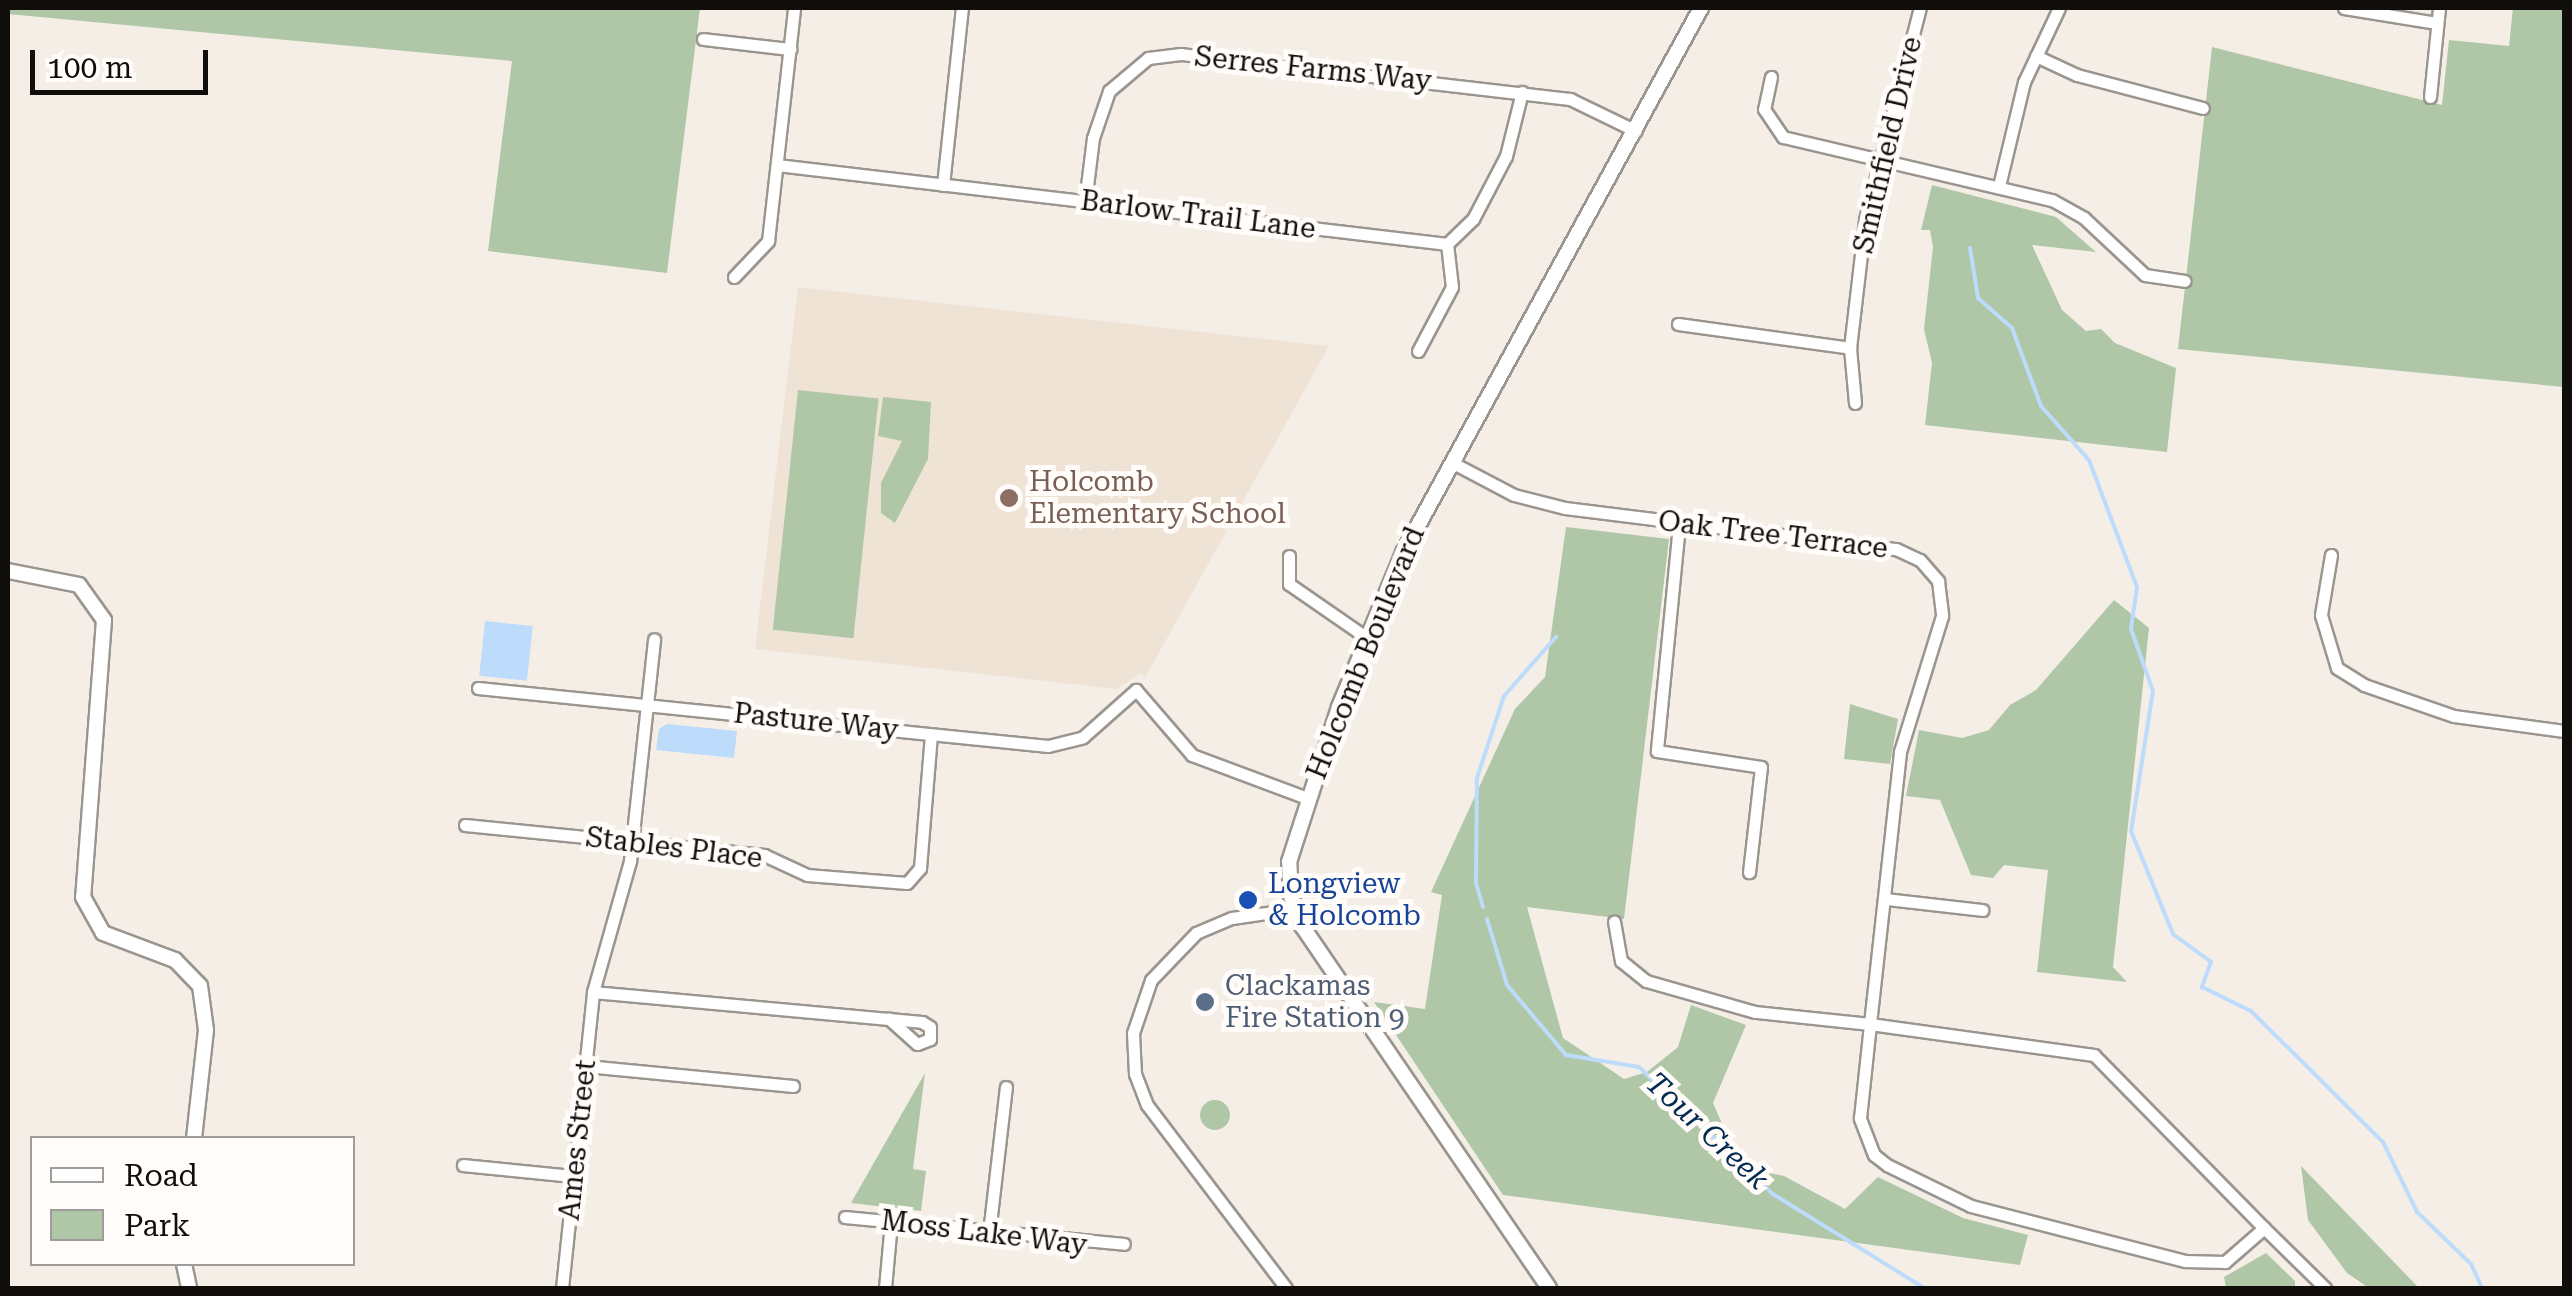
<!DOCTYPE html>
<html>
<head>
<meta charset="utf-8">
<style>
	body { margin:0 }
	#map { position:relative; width:2572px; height:1296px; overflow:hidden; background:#f5eee7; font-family:"Roboto Serif",serif }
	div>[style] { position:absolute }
	.built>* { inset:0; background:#efe3d6 }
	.green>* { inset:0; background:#afc7a6; transform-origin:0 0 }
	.round { border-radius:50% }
	.water>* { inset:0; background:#bddbfb; transform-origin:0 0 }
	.stream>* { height:4px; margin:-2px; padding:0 2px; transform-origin:2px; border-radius:2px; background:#bddbfb }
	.roads { filter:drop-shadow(2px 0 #9a958e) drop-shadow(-2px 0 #9a958e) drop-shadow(0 2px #9a958e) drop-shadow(0 -2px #9a958e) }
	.minor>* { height:11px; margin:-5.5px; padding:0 5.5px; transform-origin:5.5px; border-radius:5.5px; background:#fff }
	.tertiary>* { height:14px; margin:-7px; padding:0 7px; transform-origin:7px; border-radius:7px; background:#fff }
	.dots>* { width:28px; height:28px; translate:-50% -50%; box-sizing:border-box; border:5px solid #fffcf9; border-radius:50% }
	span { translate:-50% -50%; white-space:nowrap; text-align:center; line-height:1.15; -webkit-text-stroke:10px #fffcf9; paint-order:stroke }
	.street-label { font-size:28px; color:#100e0b }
	.education-label { font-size:28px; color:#785e54 }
	.left { translate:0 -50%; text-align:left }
	.transit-label { font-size:28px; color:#164399 }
	.service-label { font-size:28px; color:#4e5e75 }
	.water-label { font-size:30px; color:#002a51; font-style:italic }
	.frame { position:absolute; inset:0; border:10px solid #100e0b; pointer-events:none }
	.legend { position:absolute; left:30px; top:1136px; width:325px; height:130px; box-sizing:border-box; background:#fffcf9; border:2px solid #9f9d9a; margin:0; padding:12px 18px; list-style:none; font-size:30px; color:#100e0b }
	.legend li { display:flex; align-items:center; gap:20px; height:50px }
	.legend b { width:50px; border:2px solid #9f9d9a }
	.scale { position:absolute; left:30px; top:50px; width:178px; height:45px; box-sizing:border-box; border:5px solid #100e0b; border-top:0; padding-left:12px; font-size:30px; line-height:35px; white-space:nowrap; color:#100e0b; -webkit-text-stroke:8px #fffcf9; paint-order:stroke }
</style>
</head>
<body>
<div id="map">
	<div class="built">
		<i style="clip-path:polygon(798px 287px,1329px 346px,1145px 678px,1141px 673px,1117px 689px,755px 649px)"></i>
	</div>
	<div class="green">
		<i style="clip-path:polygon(8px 8px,700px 8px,667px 273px,488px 251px,512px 61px,8px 14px)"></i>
		<i style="clip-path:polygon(2513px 8px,2564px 8px,2564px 387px,2178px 349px,2212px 47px,2442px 105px,2449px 40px,2509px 46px)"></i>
		<i style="clip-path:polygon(1932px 185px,2056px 217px,2096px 252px,2032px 245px,2062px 310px,2086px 331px,2101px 329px,2115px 343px,2176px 368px,2167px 452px,1925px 425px,1932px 363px,1924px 329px,1933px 247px,1930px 230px,1921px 230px)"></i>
		<i style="left:798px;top:390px;width:81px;height:241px;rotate:6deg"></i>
		<i style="clip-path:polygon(883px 397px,931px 402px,928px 459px,895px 523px,881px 513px,881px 483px,902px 441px,878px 436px)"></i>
		<i style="clip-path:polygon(1566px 527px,1669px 539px,1624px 919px,1527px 907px,1563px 1038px,1624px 1079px,1647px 1072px,1678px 1047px,1691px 1005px,1746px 1025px,1713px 1103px,1741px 1167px,1784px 1176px,1845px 1209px,1878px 1177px,1963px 1218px,2028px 1235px,2020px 1265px,1503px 1195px,1374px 1002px,1425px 1009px,1442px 895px,1431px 892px,1515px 709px,1545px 677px)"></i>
		<i style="clip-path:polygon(2114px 600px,2149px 628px,2113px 967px,2127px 982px,2037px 972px,2048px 870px,2004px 865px,1993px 878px,1971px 875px,1940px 800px,1906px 796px,1919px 730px,1962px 738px,1989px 730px,2010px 705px,2036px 690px)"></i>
		<i style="clip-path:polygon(1850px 704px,1898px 719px,1890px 764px,1844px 759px)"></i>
		<i style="clip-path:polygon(925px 1073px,913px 1169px,926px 1171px,921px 1211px,851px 1203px)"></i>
		<i class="round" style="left:1200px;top:1100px;width:30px;height:30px"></i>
		<i style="clip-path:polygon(2301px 1166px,2419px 1288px,2369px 1288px,2347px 1273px,2308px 1220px)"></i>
		<i style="clip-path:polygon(2266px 1253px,2295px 1281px,2295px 1288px,2226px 1288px,2224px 1277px)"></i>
	</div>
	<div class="water">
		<i style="left:485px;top:621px;width:48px;height:55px;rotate:6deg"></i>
		<i style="clip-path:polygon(667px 724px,737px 731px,734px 758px,656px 750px,659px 729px)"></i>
	</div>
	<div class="stream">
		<i style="left:1970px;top:248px;width:51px;rotate:80.9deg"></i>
		<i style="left:1978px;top:298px;width:45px;rotate:41.4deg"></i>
		<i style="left:2012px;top:328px;width:83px;rotate:69.6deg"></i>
		<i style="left:2041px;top:406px;width:72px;rotate:48.4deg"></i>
		<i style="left:2089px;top:460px;width:136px;rotate:69.3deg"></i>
		<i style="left:2137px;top:587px;width:42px;rotate:98.1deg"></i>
		<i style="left:2131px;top:629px;width:66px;rotate:70.5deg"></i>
		<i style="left:2153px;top:691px;width:142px;rotate:98.9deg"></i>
		<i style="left:2131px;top:831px;width:111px;rotate:67.8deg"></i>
		<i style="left:2173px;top:934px;width:47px;rotate:36.4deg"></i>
		<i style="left:2211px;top:962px;width:27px;rotate:110deg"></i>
		<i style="left:2202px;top:987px;width:55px;rotate:26.1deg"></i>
		<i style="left:2251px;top:1011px;width:186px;rotate:44.8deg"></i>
		<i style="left:2383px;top:1142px;width:78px;rotate:64.1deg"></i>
		<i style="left:2417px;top:1212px;width:75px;rotate:43.9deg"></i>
		<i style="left:2471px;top:1264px;width:26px;rotate:65deg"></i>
		<i style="left:1483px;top:907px;width:25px;rotate:-106deg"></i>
		<i style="left:1476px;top:883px;width:105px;rotate:-89.5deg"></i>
		<i style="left:1477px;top:778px;width:86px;rotate:-71.8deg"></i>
		<i style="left:1504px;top:696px;width:79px;rotate:-48.6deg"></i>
		<i style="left:1487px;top:919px;width:69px;rotate:73.1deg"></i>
		<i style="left:1507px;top:985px;width:92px;rotate:49.9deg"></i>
		<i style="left:1566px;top:1055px;width:74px;rotate:9.3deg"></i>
		<i style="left:1639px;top:1067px;width:185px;rotate:43.5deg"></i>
		<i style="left:1773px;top:1194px;width:178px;rotate:31.9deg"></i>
	</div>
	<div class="roads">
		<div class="minor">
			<i style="left:2344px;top:8px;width:94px;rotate:9.2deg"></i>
			<i style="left:703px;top:39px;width:88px;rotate:6.6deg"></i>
			<i style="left:2036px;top:56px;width:45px;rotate:24.9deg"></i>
			<i style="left:2077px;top:75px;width:130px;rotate:14.7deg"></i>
			<i style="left:1771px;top:77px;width:33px;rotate:102deg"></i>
			<i style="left:1764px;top:109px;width:34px;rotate:56deg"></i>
			<i style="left:1783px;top:137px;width:276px;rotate:13.2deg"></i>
			<i style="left:2052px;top:200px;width:37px;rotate:29deg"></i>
			<i style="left:2084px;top:218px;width:83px;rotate:43.1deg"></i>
			<i style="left:2145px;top:275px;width:40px;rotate:8.5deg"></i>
			<i style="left:2430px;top:97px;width:89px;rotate:-84.2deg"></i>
			<i style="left:777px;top:165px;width:675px;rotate:6.72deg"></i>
			<i style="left:1447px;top:244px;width:36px;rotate:-44deg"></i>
			<i style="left:1473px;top:219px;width:71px;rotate:-62.4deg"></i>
			<i style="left:1506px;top:156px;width:66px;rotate:-76deg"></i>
			<i style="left:943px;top:185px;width:178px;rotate:-83.9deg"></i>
			<i style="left:1999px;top:186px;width:107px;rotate:-76.5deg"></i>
			<i style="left:2024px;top:82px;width:82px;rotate:-64.7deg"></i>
			<i style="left:1085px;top:202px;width:64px;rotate:-82.9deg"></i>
			<i style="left:1093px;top:138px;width:50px;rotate:-71.2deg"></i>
			<i style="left:1109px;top:91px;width:51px;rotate:-40.2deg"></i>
			<i style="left:1148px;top:58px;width:33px;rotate:-7deg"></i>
			<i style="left:1181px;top:54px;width:392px;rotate:6.6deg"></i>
			<i style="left:1570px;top:99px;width:73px;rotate:25.9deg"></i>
			<i style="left:734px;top:277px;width:50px;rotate:-46.6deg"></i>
			<i style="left:768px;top:241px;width:234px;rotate:-83.6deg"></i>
			<i style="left:1678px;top:324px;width:174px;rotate:7.9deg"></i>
			<i style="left:1418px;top:351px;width:72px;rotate:-62deg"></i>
			<i style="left:1452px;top:287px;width:43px;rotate:-96.6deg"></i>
			<i style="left:1855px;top:403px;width:55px;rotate:-95.2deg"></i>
			<i style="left:1850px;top:348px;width:129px;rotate:-83.3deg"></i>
			<i style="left:1865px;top:220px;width:219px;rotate:-75.5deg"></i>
			<i style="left:1453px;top:463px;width:69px;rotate:27.7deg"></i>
			<i style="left:1514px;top:495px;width:53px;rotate:14.3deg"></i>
			<i style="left:1565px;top:508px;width:334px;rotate:7.1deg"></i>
			<i style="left:1896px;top:549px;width:26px;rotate:25deg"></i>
			<i style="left:1920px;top:560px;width:28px;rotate:49deg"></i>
			<i style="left:1938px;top:581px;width:35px;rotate:83deg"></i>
			<i style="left:1942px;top:616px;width:142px;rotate:107.2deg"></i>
			<i style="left:1900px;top:752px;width:274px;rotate:96.3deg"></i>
			<i style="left:1870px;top:1024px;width:116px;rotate:-174deg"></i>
			<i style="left:1755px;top:1012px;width:113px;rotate:-164.1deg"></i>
			<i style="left:1646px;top:981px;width:32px;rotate:-141deg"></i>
			<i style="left:1621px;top:961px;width:40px;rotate:-100deg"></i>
			<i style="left:1679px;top:525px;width:227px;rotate:95.6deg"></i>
			<i style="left:1657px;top:751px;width:105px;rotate:8.7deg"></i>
			<i style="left:1761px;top:767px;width:106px;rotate:96.5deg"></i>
			<i style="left:2331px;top:555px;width:61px;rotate:99.5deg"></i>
			<i style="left:2321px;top:615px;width:55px;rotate:73.2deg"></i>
			<i style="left:2337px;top:668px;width:32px;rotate:32deg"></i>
			<i style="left:2364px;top:685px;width:95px;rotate:19deg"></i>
			<i style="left:2454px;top:716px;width:111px;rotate:7.8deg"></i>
			<i style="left:1289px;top:556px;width:28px;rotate:90deg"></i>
			<i style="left:1289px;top:584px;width:95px;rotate:34.7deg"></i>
			<i style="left:478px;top:688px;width:573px;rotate:5.81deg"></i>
			<i style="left:1048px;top:746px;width:36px;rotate:-14deg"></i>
			<i style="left:1083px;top:737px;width:71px;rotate:-41.6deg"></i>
			<i style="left:1136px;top:690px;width:86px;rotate:49.3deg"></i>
			<i style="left:1192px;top:755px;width:123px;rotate:20.5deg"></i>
			<i style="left:465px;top:825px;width:301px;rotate:5.7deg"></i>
			<i style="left:764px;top:855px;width:47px;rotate:24.9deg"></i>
			<i style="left:807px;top:875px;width:100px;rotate:4.6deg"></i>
			<i style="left:907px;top:883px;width:20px;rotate:-49deg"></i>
			<i style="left:920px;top:868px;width:133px;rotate:-85.3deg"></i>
			<i style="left:1886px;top:899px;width:97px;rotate:6.5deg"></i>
			<i style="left:593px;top:992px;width:297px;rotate:5.2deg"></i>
			<i style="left:889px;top:1019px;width:33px;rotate:5deg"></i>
			<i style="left:922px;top:1022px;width:9px;rotate:32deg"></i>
			<i style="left:930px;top:1027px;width:12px;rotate:90deg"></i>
			<i style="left:930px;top:1039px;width:14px;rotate:159deg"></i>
			<i style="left:917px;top:1044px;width:38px;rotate:-138deg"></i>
			<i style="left:1870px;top:1024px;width:226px;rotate:7.9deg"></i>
			<i style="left:2094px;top:1055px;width:243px;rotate:45.5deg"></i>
			<i style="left:2264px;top:1228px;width:52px;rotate:138.9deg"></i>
			<i style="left:2225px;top:1262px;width:40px;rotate:-178.6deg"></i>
			<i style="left:2185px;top:1261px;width:221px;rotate:-165.6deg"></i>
			<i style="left:1971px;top:1206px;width:93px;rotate:-154deg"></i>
			<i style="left:1887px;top:1165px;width:16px;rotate:-142deg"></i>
			<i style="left:1874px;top:1155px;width:40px;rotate:-111deg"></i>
			<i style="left:1860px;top:1118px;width:95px;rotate:-83.9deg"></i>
			<i style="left:586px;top:1066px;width:208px;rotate:5.5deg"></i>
			<i style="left:463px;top:1165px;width:112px;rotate:5.7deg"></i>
			<i style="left:845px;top:1217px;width:280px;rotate:5.5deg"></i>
			<i style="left:2264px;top:1228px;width:86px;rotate:44.5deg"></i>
			<i style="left:989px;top:1233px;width:147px;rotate:-83.4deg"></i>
			<i style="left:562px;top:1288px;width:298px;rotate:-84deg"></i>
			<i style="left:593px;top:992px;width:136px;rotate:-74.2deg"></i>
			<i style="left:630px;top:861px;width:223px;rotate:-83.8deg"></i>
			<i style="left:885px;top:1288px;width:66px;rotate:-84.8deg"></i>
			<i style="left:1286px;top:1288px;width:230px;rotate:-127.2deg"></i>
			<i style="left:1147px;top:1105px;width:33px;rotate:-111deg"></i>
			<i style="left:1135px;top:1074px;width:41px;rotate:-92.8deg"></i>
			<i style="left:1133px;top:1033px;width:56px;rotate:-71.2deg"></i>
			<i style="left:1151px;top:980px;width:65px;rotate:-46.2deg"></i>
			<i style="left:1196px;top:933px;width:39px;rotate:-23deg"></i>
			<i style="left:1232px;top:918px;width:63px;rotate:-8.3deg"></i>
		</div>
		<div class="tertiary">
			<i style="left:8px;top:571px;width:72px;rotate:11.2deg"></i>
			<i style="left:79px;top:585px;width:43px;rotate:54.5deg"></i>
			<i style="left:104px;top:620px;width:278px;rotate:94.3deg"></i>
			<i style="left:83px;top:897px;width:41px;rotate:60.9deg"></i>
			<i style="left:103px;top:933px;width:77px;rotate:20.6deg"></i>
			<i style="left:175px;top:960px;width:36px;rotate:46deg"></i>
			<i style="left:200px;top:986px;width:44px;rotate:82.2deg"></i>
			<i style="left:206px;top:1030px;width:109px;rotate:96.3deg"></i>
			<i style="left:184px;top:1264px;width:25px;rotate:78deg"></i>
			<i style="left:1549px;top:1288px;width:438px;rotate:-124.3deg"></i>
			<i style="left:1302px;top:926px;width:33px;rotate:-110deg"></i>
			<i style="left:1291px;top:895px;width:33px;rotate:-93deg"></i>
			<i style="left:1289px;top:862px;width:163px;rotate:-72.1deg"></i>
			<i style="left:1339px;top:707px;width:167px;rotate:-67.4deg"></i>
			<i style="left:1403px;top:553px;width:621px;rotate:-61.33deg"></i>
		</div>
	</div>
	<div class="dots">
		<i style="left:1009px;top:498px;background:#8d6e63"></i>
		<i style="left:1248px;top:900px;background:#1a4fb4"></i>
		<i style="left:1205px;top:1002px;background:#5c6f8a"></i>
	</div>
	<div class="street-label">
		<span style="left:1313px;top:69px;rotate:6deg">Serres Farms Way</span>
		<span style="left:1888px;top:145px;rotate:-77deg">Smithfield Drive</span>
		<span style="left:1198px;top:215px;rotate:7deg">Barlow Trail Lane</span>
		<span style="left:1773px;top:535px;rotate:7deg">Oak Tree Terrace</span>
		<span style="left:1366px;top:653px;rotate:-68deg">Holcomb Boulevard</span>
		<span style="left:816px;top:722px;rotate:6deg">Pasture Way</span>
		<span style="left:674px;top:848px;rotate:7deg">Stables Place</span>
		<span style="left:578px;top:1140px;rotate:-84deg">Ames Street</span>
		<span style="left:984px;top:1233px;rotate:7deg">Moss Lake Way</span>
	</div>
	<div class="education-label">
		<span class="left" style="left:1029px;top:498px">Holcomb<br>Elementary School</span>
	</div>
	<div class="transit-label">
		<span class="left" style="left:1268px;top:900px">Longview<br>&amp; Holcomb</span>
	</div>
	<div class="service-label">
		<span class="left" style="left:1225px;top:1002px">Clackamas<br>Fire Station 9</span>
	</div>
	<div class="water-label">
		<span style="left:1707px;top:1131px;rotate:43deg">Tour Creek</span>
	</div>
	<div class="frame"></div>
	<ul class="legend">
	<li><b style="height:12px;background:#fff"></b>Road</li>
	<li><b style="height:28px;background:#afc7a6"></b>Park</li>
	</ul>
	<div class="scale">100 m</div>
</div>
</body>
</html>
